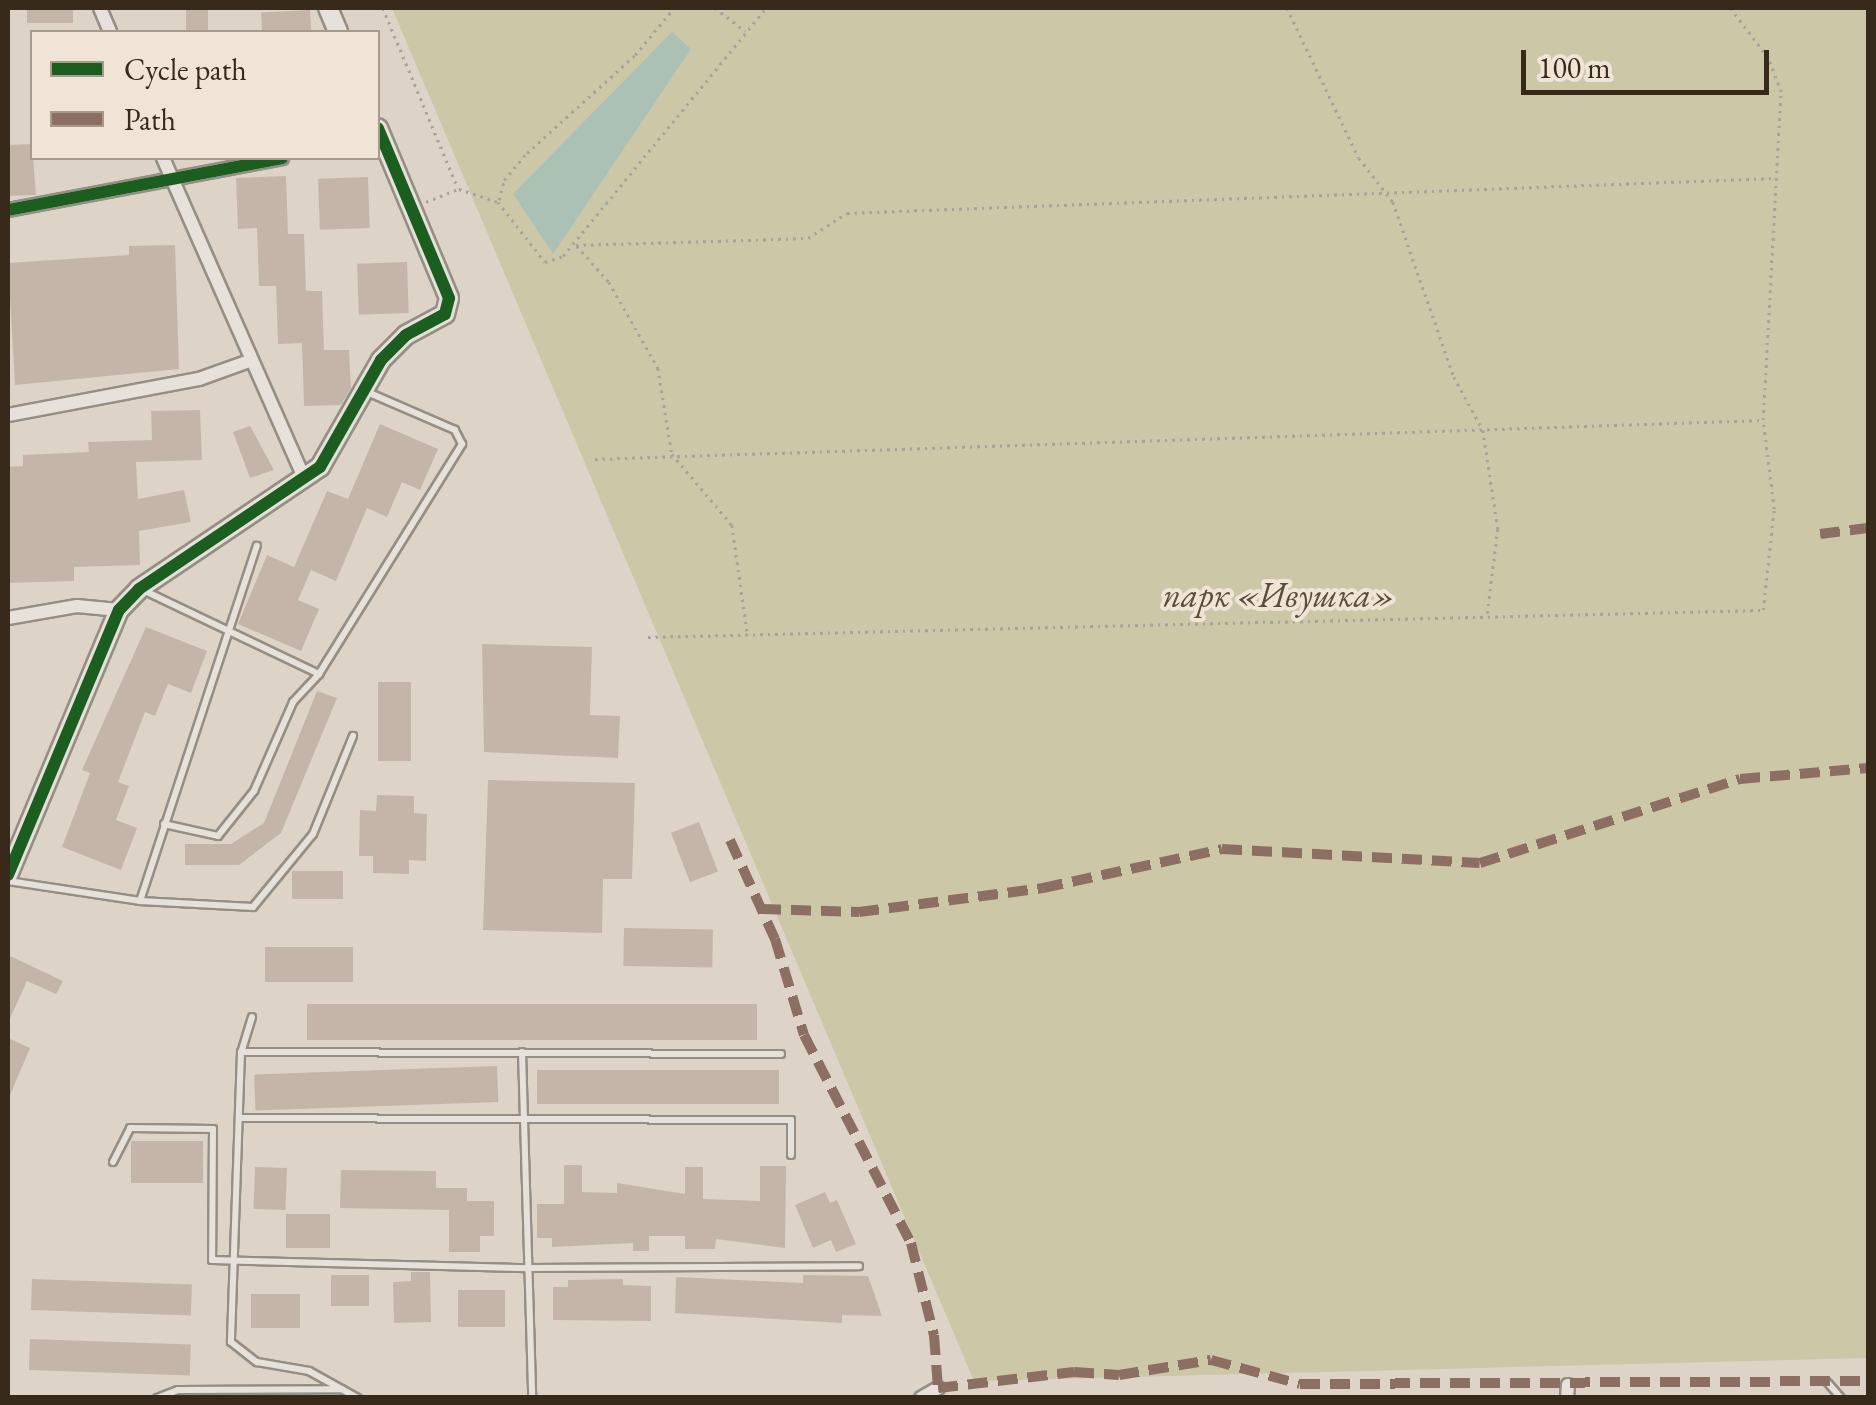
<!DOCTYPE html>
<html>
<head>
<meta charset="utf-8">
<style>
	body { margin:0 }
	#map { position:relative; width:1876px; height:1405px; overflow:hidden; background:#ddd4c7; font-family:"EB Garamond",serif }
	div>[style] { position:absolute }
	.green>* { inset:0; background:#cbc7a7 }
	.water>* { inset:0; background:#abc1b6 }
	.building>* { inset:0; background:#c5b5a9; transform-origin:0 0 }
	.path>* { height:2.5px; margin-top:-1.25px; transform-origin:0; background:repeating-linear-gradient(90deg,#a7a29c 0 2.5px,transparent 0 7.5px) }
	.roads { filter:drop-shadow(2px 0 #958e84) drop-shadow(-2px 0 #958e84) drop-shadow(0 2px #958e84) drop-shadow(0 -2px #958e84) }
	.lane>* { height:6px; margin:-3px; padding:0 3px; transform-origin:3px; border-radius:3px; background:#e6e1da }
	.street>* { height:12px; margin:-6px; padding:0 6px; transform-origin:6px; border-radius:6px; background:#e6e1da }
	.secondary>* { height:18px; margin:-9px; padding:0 9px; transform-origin:9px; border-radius:9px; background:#e6e1da }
	.quiet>* { height:10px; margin-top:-5px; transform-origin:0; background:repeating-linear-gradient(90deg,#8d6e63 0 20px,transparent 0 30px) }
	.cycleway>* { height:12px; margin:-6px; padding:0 6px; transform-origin:6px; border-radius:6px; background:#1b5e20 }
	span { translate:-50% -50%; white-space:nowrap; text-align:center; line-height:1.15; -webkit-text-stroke:8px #efe4d5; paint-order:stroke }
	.park-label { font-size:35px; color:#594e38; font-style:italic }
	.frame { position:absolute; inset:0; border:10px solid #382a1b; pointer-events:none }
	.legend { position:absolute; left:30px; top:30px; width:350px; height:130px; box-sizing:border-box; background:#efe4d5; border:2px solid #a69a8b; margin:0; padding:12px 18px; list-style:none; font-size:30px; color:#382a1b }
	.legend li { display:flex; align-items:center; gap:20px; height:50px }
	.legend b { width:50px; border:2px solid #a69a8b }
	.scale { position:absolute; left:1521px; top:50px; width:248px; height:45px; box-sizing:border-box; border:5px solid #382a1b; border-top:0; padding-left:12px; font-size:30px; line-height:35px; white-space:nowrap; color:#382a1b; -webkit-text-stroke:8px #efe4d5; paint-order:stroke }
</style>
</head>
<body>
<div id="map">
	<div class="green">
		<i style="clip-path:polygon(392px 8px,1868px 8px,1868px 1358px,974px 1381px)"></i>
	</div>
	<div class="water">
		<i style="clip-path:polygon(672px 32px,691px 49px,553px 254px,513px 194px)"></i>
	</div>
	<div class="building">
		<i style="left:27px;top:8px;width:46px;height:15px"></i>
		<i style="left:186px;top:8px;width:22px;height:24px"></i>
		<i style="left:310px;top:10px;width:22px;height:49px;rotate:87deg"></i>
		<i style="clip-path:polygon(32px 144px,36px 195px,8px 196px,8px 145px)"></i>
		<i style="clip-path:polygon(286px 176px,288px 234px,304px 234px,306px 291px,322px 291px,324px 350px,349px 350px,351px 388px,341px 405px,304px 406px,302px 343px,278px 344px,276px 286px,259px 286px,257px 228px,238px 229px,236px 178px)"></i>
		<i style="left:368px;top:177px;width:51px;height:50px;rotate:88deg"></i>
		<i style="clip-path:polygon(175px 245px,179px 369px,15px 385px,8px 263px,129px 255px,129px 246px)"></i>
		<i style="left:407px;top:262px;width:51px;height:50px;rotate:88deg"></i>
		<i style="clip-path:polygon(200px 410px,202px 460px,136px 462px,138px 499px,184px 490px,191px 522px,139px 531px,140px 565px,74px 567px,74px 581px,8px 583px,8px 467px,23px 466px,23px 455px,89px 452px,88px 442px,152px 440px,151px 411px)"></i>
		<i style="clip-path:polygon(380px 424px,438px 449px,420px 490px,402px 482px,387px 517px,367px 508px,336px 581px,311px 570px,298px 600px,319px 609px,301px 651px,238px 624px,267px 555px,294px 567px,327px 491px,348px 499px)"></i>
		<i style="clip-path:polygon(250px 426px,274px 470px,250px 478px,233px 432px)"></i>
		<i style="clip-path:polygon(146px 627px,207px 651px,191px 693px,168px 684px,155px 716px,145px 712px,118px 782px,129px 786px,116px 820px,137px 828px,121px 870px,62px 847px,90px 773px,82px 770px)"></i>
		<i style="clip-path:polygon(482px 644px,592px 647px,590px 715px,620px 716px,618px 758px,484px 752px)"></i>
		<i style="left:378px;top:682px;width:33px;height:79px"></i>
		<i style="clip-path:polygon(317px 691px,337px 698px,281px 833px,239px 865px,185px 865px,185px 844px,231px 844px,264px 823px)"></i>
		<i style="clip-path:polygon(488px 780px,635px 783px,632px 879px,603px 879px,602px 933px,483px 930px)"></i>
		<i style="clip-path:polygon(377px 795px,414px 796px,414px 813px,427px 814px,426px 861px,409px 860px,409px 874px,373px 873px,373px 856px,359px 856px,360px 810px,376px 811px)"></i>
		<i style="left:699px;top:822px;width:53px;height:30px;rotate:69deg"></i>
		<i style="left:292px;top:871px;width:51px;height:28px"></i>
		<i style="left:624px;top:928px;width:89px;height:38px;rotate:1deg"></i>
		<i style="left:265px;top:947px;width:88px;height:35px"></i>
		<i style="clip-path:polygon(8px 955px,63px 981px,56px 994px,27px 981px,8px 1023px)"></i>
		<i style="left:757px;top:1004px;width:36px;height:450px;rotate:90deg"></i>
		<i style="clip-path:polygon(8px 1038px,30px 1048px,8px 1100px)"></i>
		<i style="left:497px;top:1066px;width:36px;height:243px;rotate:88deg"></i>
		<i style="left:779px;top:1070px;width:34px;height:242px;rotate:90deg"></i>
		<i style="left:131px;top:1141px;width:72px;height:42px"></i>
		<i style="clip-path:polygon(564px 1165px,582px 1165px,582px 1192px,617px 1193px,617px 1183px,685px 1194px,685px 1167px,703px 1167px,703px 1199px,760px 1201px,760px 1166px,786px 1166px,785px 1248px,716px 1239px,715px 1249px,685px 1249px,685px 1236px,649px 1236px,649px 1251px,633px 1251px,633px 1243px,552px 1247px,552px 1238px,537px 1238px,537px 1204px,564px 1204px)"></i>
		<i style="left:255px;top:1167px;width:32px;height:42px;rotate:2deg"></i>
		<i style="clip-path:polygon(341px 1170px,436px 1171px,436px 1188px,467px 1188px,467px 1201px,494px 1201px,494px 1236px,480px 1236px,480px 1252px,449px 1252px,449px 1210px,340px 1208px)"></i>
		<i style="clip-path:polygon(825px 1192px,830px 1203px,837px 1200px,856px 1244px,836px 1252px,831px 1240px,813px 1248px,795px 1205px)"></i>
		<i style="left:286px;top:1214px;width:44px;height:34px"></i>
		<i style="clip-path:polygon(411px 1272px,430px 1272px,431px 1322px,394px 1323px,393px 1282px,411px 1281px)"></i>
		<i style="left:369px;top:1275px;width:31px;height:38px;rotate:90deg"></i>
		<i style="clip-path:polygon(803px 1275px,868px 1276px,882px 1316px,842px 1315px,842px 1323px,675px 1313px,676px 1277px,803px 1283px)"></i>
		<i style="left:32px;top:1279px;width:160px;height:31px;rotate:2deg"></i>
		<i style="clip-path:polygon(623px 1279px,623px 1285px,651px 1286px,651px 1321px,553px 1320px,553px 1287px,568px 1287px,568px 1280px)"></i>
		<i style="left:458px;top:1290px;width:47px;height:37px"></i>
		<i style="left:251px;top:1294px;width:49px;height:34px"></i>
		<i style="left:30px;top:1339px;width:161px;height:31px;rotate:2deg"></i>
	</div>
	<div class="path">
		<i style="left:383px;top:8px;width:195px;rotate:67.4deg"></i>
		<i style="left:715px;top:8px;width:38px;rotate:37deg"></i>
		<i style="left:1287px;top:8px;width:166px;rotate:64.4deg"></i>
		<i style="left:1359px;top:158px;width:56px;rotate:52.3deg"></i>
		<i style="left:1393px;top:202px;width:185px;rotate:70.8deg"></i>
		<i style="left:1454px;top:377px;width:60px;rotate:61.3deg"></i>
		<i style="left:1483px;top:430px;width:100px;rotate:81.4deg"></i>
		<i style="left:1498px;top:529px;width:89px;rotate:97.1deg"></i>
		<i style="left:499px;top:200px;width:21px;rotate:-76deg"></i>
		<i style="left:504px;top:180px;width:35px;rotate:-50deg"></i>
		<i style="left:527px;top:153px;width:146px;rotate:-42.2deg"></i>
		<i style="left:635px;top:55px;width:61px;rotate:-50.3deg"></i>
		<i style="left:426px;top:202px;width:35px;rotate:-22deg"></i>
		<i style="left:459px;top:189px;width:41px;rotate:18.4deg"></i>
		<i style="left:498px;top:202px;width:76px;rotate:51.9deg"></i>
		<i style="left:545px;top:262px;width:19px;rotate:-18deg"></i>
		<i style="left:563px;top:256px;width:320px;rotate:-50.7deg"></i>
		<i style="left:576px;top:245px;width:232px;rotate:-1.7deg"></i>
		<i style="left:808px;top:238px;width:46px;rotate:-32.7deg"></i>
		<i style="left:847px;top:213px;width:929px;rotate:-2.16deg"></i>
		<i style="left:577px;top:246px;width:48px;rotate:48.4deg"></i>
		<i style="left:609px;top:282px;width:99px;rotate:60.3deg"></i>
		<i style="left:658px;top:368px;width:87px;rotate:80.8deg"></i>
		<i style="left:672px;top:454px;width:93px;rotate:49.8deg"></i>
		<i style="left:732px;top:525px;width:107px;rotate:81.9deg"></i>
		<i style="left:595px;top:459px;width:1169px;rotate:-1.91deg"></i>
		<i style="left:1763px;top:420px;width:328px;rotate:-86.9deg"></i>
		<i style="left:1781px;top:92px;width:36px;rotate:-111deg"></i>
		<i style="left:1768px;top:58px;width:63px;rotate:-127.2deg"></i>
		<i style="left:648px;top:637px;width:1115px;rotate:-1.39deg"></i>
		<i style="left:1763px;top:610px;width:102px;rotate:-83.8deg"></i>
		<i style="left:1774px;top:509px;width:89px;rotate:-97.1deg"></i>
	</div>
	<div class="roads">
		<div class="lane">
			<i style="left:145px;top:591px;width:193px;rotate:25.5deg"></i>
			<i style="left:319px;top:674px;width:271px;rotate:-58.1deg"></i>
			<i style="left:462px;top:444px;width:16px;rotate:-117deg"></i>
			<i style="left:455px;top:430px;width:96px;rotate:-156.6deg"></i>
			<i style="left:164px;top:824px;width:55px;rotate:12.5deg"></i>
			<i style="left:218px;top:836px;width:58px;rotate:-51.3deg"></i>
			<i style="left:254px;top:791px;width:97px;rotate:-66.3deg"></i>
			<i style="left:293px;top:702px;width:38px;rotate:-47deg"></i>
			<i style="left:8px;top:881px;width:134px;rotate:8.6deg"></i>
			<i style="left:140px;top:901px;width:113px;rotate:3deg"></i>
			<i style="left:253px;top:907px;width:94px;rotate:-50.6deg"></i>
			<i style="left:313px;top:834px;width:106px;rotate:-67.8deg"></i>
			<i style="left:140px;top:901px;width:374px;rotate:-71.8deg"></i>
			<i style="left:252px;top:1017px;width:37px;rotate:107deg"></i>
			<i style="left:241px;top:1052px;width:290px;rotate:92deg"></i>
			<i style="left:231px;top:1342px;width:33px;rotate:38deg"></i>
			<i style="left:257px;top:1362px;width:53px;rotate:9.8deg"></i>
			<i style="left:309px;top:1371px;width:56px;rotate:28.9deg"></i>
			<i style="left:241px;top:1052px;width:540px;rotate:0.21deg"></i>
			<i style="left:522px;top:1052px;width:346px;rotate:88.3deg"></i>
			<i style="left:239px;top:1118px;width:552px;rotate:0.21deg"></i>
			<i style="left:791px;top:1120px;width:35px;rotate:90deg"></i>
			<i style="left:113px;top:1162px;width:38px;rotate:-63deg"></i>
			<i style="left:130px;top:1128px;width:83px;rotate:0.7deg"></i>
			<i style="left:213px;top:1129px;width:131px;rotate:90.4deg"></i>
			<i style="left:212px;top:1260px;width:316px;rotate:1.5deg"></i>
			<i style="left:528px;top:1268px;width:331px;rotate:-0.3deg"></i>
			<i style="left:1828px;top:1383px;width:20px;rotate:49deg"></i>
			<i style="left:157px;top:1398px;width:22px;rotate:-21deg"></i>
			<i style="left:178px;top:1390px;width:164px;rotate:-0.3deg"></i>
		</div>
		<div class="street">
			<i style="left:100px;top:8px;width:26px;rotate:67deg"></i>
			<i style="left:163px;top:158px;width:349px;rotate:66.2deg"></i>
			<i style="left:8px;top:210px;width:279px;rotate:-10.7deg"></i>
			<i style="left:8px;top:415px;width:194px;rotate:-10.7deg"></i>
			<i style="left:199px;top:379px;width:56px;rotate:-19.7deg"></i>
			<i style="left:8px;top:618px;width:70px;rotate:-9.9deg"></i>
			<i style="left:77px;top:606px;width:42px;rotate:5.4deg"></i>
			<i style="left:921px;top:1398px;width:20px;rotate:-30deg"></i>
			<i style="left:1567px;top:1398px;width:13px;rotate:-86deg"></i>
		</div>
		<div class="secondary">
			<i style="left:328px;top:8px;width:26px;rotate:67deg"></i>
			<i style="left:8px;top:875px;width:287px;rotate:-67.3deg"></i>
			<i style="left:119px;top:610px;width:29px;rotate:-46deg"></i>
			<i style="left:139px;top:589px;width:218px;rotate:-34deg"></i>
			<i style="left:320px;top:467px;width:123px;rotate:-60.3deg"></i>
			<i style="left:381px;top:360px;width:35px;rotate:-45deg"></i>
			<i style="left:406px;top:335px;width:44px;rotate:-28.3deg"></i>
			<i style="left:445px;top:314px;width:16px;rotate:-76deg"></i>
			<i style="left:449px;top:298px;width:184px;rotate:-112.7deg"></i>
		</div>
	</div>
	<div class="quiet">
		<i style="left:1820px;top:534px;width:48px;rotate:-7.1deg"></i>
		<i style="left:730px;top:840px;width:109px;rotate:65.6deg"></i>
		<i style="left:775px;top:939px;width:100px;rotate:73.2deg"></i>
		<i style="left:804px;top:1035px;width:234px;rotate:62.8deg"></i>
		<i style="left:911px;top:1243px;width:95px;rotate:76deg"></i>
		<i style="left:934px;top:1335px;width:53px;rotate:85.7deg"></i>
		<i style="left:938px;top:1388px;width:137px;rotate:-6.7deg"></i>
		<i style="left:1074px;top:1372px;width:45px;rotate:3.8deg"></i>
		<i style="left:1119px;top:1375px;width:93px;rotate:-9.3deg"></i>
		<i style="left:1211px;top:1360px;width:92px;rotate:15.1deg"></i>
		<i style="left:1300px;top:1384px;width:568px;rotate:-0.3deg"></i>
		<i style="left:761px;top:909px;width:98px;rotate:1.8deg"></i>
		<i style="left:859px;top:912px;width:186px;rotate:-7.4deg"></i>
		<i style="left:1043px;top:888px;width:183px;rotate:-12.3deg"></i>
		<i style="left:1222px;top:849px;width:258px;rotate:3.1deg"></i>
		<i style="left:1480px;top:863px;width:273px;rotate:-17.9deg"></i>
		<i style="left:1740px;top:779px;width:128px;rotate:-4.9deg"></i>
	</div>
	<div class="cycleway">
		<i style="left:8px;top:210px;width:279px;rotate:-10.7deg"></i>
		<i style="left:8px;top:875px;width:287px;rotate:-67.3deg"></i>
		<i style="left:119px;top:610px;width:29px;rotate:-46deg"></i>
		<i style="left:139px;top:589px;width:218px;rotate:-34deg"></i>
		<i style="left:320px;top:467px;width:123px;rotate:-60.3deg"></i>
		<i style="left:381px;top:360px;width:35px;rotate:-45deg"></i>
		<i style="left:406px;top:335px;width:44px;rotate:-28.3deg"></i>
		<i style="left:445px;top:314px;width:16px;rotate:-76deg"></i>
		<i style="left:449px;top:298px;width:184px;rotate:-112.7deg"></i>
	</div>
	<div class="park-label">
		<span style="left:1279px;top:595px">парк «Ивушка»</span>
	</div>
	<div class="frame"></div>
	<ul class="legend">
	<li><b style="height:12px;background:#1b5e20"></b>Cycle path</li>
	<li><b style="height:12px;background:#8d6e63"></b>Path</li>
	</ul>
	<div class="scale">100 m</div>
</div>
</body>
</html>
